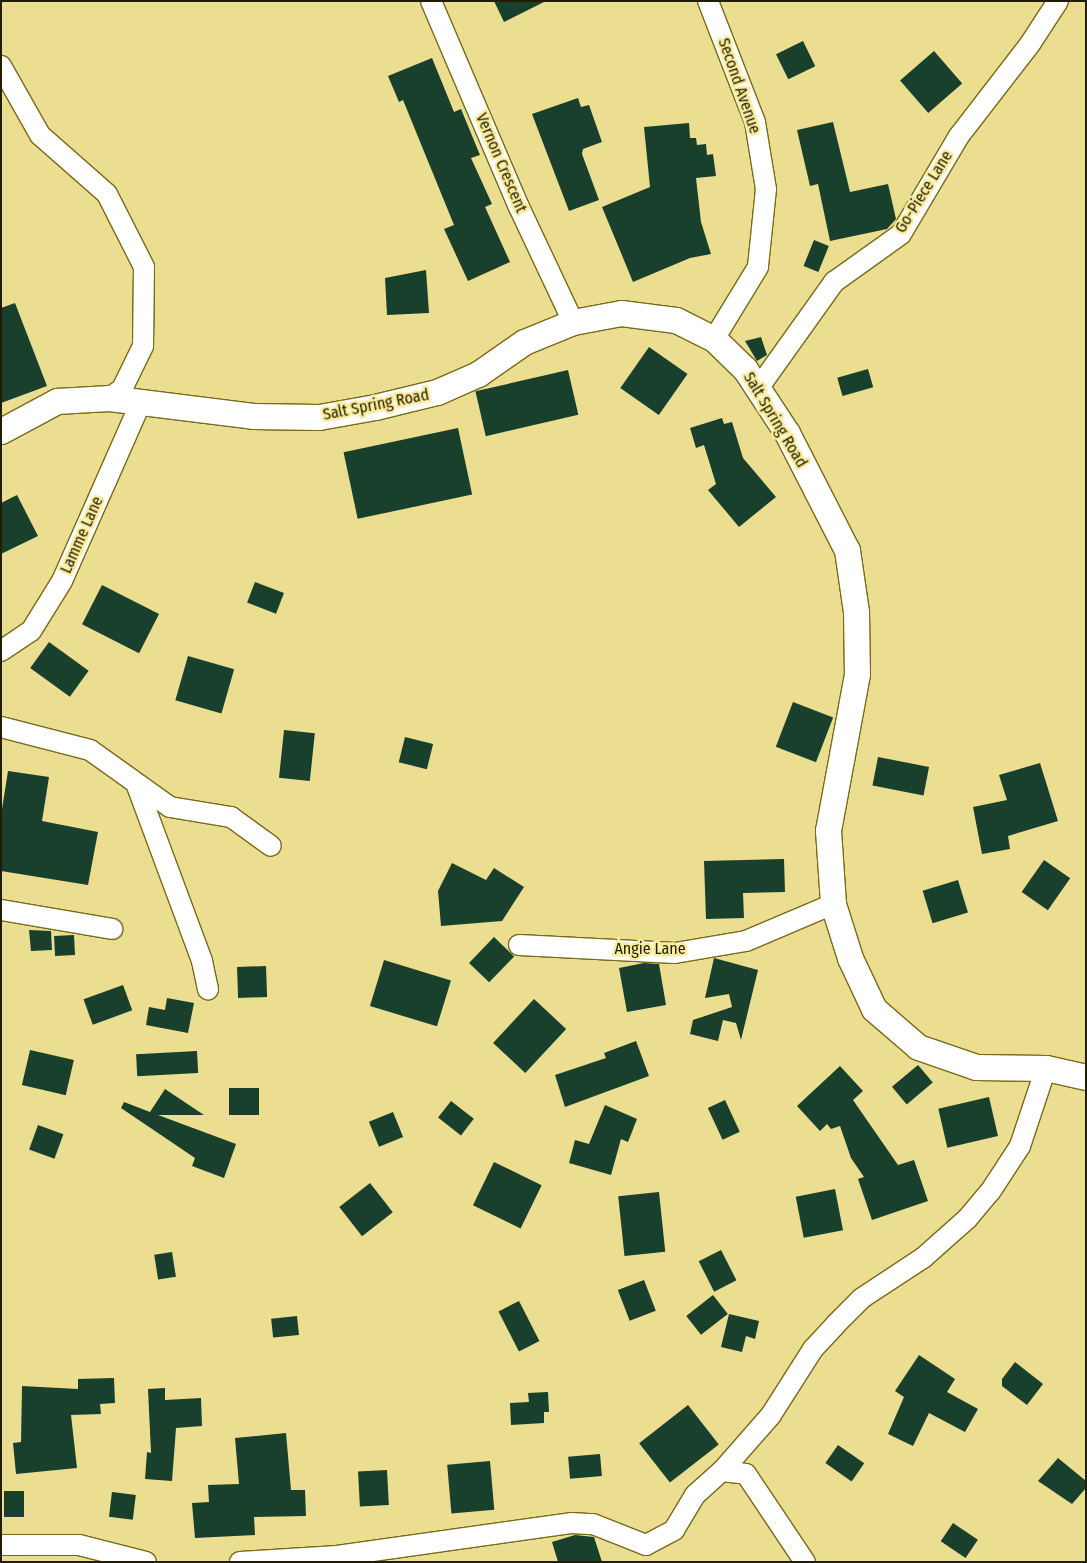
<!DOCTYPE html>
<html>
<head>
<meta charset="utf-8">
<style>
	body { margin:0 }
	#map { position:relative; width:1087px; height:1563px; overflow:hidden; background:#ebde91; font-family:"Fira Sans Condensed",sans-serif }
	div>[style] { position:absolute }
	.building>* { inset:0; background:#19402d; transform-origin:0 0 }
	.roads { filter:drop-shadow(1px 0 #776a19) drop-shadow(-1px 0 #776a19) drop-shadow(0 1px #776a19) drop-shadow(0 -1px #776a19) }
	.minor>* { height:20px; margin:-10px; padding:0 10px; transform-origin:10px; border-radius:10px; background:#fff }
	.tertiary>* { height:25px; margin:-12.5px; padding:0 12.5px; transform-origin:12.5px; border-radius:12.5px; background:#fff }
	span { translate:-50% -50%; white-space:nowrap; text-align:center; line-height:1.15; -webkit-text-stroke:5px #f9ec9e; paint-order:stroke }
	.street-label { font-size:16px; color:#221d00 }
	.frame { position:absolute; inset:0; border:2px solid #221d00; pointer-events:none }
</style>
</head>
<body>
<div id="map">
	<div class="building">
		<i style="clip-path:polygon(494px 1px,546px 1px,504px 22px)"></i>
		<i style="left:803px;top:41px;width:28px;height:30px;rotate:64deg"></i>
		<i style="left:934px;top:51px;width:43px;height:45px;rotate:49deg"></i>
		<i style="clip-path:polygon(432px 58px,454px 112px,461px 109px,480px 155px,471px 158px,492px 204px,485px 207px,510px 262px,468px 281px,444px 229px,454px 225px,403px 100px,399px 102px,388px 76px)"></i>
		<i style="clip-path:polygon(578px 98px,581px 107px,589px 105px,602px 142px,583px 149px,582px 154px,599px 200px,569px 211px,532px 114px)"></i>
		<i style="clip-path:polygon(833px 122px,850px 192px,888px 184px,896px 219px,887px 229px,830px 241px,818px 184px,810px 186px,797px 130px)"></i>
		<i style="clip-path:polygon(689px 123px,690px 138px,696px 138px,697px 145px,706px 144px,707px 155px,713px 154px,716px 176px,696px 178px,701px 222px,711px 254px,690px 258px,633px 282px,602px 207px,650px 187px,644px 127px)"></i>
		<i style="left:814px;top:240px;width:16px;height:28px;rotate:22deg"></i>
		<i style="clip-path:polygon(426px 270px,429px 313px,387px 315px,385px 278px)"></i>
		<i style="clip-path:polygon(15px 303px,47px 386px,1px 403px,1px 308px)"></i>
		<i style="clip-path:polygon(761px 337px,767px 355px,757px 361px,745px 341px)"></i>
		<i style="left:649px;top:347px;width:47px;height:50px;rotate:35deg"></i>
		<i style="left:868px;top:369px;width:19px;height:32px;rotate:74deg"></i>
		<i style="left:568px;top:370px;width:46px;height:95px;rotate:77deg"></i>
		<i style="clip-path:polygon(722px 418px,724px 424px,732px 422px,743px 458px,776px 497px,739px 527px,708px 490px,716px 484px,704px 445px,696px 448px,690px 428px)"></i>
		<i style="left:458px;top:428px;width:68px;height:117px;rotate:78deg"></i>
		<i style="clip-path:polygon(17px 495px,38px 536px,1px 554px,1px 503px)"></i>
		<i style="left:255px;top:582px;width:31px;height:22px;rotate:21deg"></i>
		<i style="left:102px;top:585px;width:64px;height:44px;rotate:27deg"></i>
		<i style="left:49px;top:642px;width:49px;height:32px;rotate:36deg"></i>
		<i style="left:188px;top:656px;width:48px;height:46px;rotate:16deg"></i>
		<i style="left:793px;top:702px;width:43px;height:48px;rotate:21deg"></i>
		<i style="left:284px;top:730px;width:31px;height:48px;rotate:6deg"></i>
		<i style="left:405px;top:737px;width:29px;height:26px;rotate:14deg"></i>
		<i style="left:878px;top:757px;width:52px;height:29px;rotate:11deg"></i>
		<i style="clip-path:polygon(1040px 763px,1058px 821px,1008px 836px,1010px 849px,982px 854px,973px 807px,1007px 800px,999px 775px)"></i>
		<i style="clip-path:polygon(8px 771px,49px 777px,42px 821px,98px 832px,88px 885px,1px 871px,2px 809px)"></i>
		<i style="clip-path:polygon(784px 859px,785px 892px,743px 893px,744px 918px,706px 919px,704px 861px)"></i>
		<i style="left:1044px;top:860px;width:32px;height:39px;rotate:35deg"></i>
		<i style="clip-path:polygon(452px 863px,486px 880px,494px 868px,524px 887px,502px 921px,441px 926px,438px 891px)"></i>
		<i style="left:958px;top:880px;width:34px;height:37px;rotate:73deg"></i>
		<i style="clip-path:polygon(29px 930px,51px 931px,52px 950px,31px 951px)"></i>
		<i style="left:74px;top:935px;width:20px;height:20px;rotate:87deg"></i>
		<i style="left:494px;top:937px;width:28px;height:36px;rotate:44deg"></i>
		<i style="clip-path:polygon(714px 958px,758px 970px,741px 1040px,736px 1023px,723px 1020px,718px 1041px,690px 1034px,693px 1020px,732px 1007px,729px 994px,705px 998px)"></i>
		<i style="left:384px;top:960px;width:70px;height:48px;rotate:17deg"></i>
		<i style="clip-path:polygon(644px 963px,659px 964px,666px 1005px,627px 1012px,619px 968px)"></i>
		<i style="left:266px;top:966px;width:31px;height:29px;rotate:88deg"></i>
		<i style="left:123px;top:985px;width:27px;height:42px;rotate:70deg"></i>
		<i style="clip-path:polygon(167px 998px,194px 1003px,188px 1033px,146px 1025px,149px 1007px,165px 1010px)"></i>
		<i style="left:534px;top:999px;width:44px;height:60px;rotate:43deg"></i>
		<i style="clip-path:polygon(636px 1041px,649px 1076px,565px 1107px,555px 1075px,606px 1058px,604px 1053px)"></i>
		<i style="left:30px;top:1050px;width:45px;height:36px;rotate:13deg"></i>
		<i style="left:197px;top:1051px;width:22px;height:61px;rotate:87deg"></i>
		<i style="left:918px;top:1065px;width:23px;height:34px;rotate:50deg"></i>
		<i style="clip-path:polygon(840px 1066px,863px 1091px,853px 1100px,898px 1165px,914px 1160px,928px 1201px,872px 1220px,858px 1179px,864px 1177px,851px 1158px,840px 1126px,831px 1129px,827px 1124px,820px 1131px,797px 1106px)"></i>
		<i style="left:229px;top:1088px;width:30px;height:27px"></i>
		<i style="clip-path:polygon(165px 1089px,204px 1115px,158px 1115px,236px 1144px,224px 1178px,192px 1166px,195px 1158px,121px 1108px,124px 1102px,150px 1112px)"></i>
		<i style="left:989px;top:1097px;width:40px;height:52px;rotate:77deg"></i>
		<i style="left:725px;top:1100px;width:35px;height:19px;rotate:65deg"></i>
		<i style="left:451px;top:1101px;width:29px;height:21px;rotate:38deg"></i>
		<i style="clip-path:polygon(605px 1105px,637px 1119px,628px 1142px,621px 1139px,611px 1175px,569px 1163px,575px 1140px,589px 1144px)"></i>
		<i style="left:393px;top:1112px;width:27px;height:26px;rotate:68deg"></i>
		<i style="left:38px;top:1125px;width:27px;height:26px;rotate:20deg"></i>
		<i style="left:494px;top:1162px;width:53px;height:48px;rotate:26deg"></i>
		<i style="left:370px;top:1183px;width:37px;height:39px;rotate:52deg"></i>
		<i style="left:835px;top:1189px;width:42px;height:40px;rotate:79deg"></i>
		<i style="left:659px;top:1192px;width:60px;height:41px;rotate:84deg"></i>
		<i style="left:721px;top:1250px;width:34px;height:25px;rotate:63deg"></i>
		<i style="left:172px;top:1252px;width:25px;height:18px;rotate:81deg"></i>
		<i style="left:644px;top:1280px;width:33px;height:28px;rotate:69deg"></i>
		<i style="left:713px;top:1295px;width:24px;height:34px;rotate:52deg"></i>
		<i style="left:519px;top:1301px;width:45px;height:23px;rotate:63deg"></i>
		<i style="clip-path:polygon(729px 1314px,759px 1321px,755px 1339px,746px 1336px,742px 1352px,721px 1347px)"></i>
		<i style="left:297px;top:1316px;width:19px;height:26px;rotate:84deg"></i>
		<i style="clip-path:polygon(919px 1355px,955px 1379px,947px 1392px,978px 1409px,965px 1432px,929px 1413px,913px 1446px,888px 1434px,904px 1397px,895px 1391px)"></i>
		<i style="clip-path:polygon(1015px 1362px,1043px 1384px,1027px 1405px,1002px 1386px,1002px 1379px)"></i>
		<i style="clip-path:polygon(114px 1378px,115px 1403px,100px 1404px,101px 1414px,71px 1415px,77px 1468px,16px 1474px,13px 1443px,21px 1442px,22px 1386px,78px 1389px,78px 1379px)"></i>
		<i style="clip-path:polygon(165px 1388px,165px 1400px,201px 1398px,202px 1426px,176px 1428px,172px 1481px,145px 1479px,147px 1452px,151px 1453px,148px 1389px)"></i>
		<i style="clip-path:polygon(548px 1392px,549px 1412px,544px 1412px,544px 1423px,511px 1425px,510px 1403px,529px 1402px,528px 1393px)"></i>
		<i style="left:688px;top:1405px;width:50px;height:62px;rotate:52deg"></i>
		<i style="clip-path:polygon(286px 1433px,291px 1490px,305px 1490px,306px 1516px,254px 1517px,255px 1535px,195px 1538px,192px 1503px,209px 1502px,208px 1485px,239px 1484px,235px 1438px)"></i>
		<i style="left:838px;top:1445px;width:32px;height:22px;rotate:35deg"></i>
		<i style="left:600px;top:1454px;width:22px;height:32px;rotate:85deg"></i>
		<i style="clip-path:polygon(1058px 1458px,1086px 1481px,1086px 1488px,1072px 1504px,1038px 1481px)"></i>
		<i style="left:490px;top:1461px;width:49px;height:43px;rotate:85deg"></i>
		<i style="left:387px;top:1470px;width:35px;height:29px;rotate:87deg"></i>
		<i style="left:4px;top:1491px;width:20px;height:26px"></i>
		<i style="left:112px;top:1492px;width:24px;height:25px;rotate:7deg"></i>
		<i style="left:953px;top:1523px;width:30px;height:22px;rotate:34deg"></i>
		<i style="clip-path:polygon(575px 1535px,594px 1537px,602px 1562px,558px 1562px,552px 1542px)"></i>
	</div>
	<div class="roads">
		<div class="minor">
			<i style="left:431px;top:1px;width:224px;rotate:66.9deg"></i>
			<i style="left:519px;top:207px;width:127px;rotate:64.8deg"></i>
			<i style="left:708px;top:1px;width:130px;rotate:68.8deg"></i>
			<i style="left:755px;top:122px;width:68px;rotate:80.7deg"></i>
			<i style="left:766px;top:189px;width:78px;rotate:95.9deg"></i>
			<i style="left:758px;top:267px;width:84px;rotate:121.4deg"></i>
			<i style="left:1px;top:66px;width:79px;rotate:60.5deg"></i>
			<i style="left:40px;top:135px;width:89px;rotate:41.4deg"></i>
			<i style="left:107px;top:194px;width:82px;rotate:63.1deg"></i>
			<i style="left:144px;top:267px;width:79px;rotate:90.7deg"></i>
			<i style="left:143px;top:346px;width:48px;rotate:116deg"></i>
			<i style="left:122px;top:389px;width:16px;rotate:145deg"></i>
			<i style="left:757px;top:390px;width:133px;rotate:-54.5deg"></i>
			<i style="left:834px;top:282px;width:82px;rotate:-35.6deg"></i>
			<i style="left:901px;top:234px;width:114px;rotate:-59.4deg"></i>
			<i style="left:959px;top:136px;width:116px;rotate:-52.3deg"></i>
			<i style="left:1030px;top:44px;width:51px;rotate:-56.9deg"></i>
			<i style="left:1px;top:651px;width:36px;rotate:-34deg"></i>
			<i style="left:31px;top:631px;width:59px;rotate:-58.2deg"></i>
			<i style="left:62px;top:581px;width:196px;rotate:-66.2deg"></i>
			<i style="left:1px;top:727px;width:92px;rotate:14.5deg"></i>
			<i style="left:90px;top:750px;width:98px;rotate:35.5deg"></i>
			<i style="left:170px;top:807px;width:62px;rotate:9.3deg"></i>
			<i style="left:231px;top:817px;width:49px;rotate:35.9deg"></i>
			<i style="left:137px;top:786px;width:187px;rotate:69.6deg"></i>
			<i style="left:202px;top:961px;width:29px;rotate:78deg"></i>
			<i style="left:1px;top:910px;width:113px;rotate:9.7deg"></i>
			<i style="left:519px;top:945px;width:156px;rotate:2.9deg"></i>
			<i style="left:675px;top:953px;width:72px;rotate:-9.6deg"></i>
			<i style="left:746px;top:941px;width:95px;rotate:-23deg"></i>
			<i style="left:722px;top:1471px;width:74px;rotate:-48.8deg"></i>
			<i style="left:771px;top:1415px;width:78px;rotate:-57.5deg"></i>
			<i style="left:813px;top:1349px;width:33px;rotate:-47deg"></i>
			<i style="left:835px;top:1325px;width:38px;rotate:-45deg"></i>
			<i style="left:862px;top:1298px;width:73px;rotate:-33.3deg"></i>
			<i style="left:923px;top:1258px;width:59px;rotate:-41.6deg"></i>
			<i style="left:967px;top:1219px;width:35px;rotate:-50deg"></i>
			<i style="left:990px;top:1192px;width:55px;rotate:-56.9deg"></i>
			<i style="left:1020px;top:1146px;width:82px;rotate:-71.6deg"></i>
			<i style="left:1px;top:1545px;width:78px"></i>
			<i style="left:79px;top:1545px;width:69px;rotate:14.2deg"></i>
			<i style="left:240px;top:1562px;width:97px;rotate:-3.5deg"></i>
			<i style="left:337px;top:1556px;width:236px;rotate:-8deg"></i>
			<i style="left:571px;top:1523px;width:22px;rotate:3deg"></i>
			<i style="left:593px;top:1524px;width:57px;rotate:21.6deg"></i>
			<i style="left:646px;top:1545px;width:32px;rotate:-28deg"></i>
			<i style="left:674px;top:1530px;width:41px;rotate:-59deg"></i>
			<i style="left:695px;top:1495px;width:36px;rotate:-42deg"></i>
			<i style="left:722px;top:1471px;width:24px;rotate:7deg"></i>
			<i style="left:746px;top:1474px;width:106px;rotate:56.2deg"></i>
		</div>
		<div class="tertiary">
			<i style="left:1px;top:431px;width:64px;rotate:-28.2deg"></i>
			<i style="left:57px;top:401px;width:52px;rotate:-3.3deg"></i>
			<i style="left:109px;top:398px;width:145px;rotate:7.1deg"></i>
			<i style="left:253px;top:416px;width:66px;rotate:0.9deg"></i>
			<i style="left:319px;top:417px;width:57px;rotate:-10.1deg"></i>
			<i style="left:375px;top:407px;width:64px;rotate:-13.6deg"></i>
			<i style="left:437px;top:392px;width:45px;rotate:-23.7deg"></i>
			<i style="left:478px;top:374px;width:56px;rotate:-34.8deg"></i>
			<i style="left:524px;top:342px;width:53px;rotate:-22.2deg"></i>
			<i style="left:573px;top:322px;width:49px;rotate:-10.6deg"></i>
			<i style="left:621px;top:313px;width:55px;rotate:7.3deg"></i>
			<i style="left:676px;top:320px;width:42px;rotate:26.6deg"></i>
			<i style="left:714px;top:339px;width:43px;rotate:44.1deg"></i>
			<i style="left:745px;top:369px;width:77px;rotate:56.7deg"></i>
			<i style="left:787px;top:433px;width:131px;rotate:62.9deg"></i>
			<i style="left:847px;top:550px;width:63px;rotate:81.7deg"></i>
			<i style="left:856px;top:612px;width:62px;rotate:89.1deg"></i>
			<i style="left:857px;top:674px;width:159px;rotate:100.5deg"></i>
			<i style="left:828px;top:830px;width:74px;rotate:86.1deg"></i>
			<i style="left:833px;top:904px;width:57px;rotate:72.5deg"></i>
			<i style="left:850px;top:958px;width:56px;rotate:64.8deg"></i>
			<i style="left:874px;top:1009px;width:58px;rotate:40.8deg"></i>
			<i style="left:918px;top:1047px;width:61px;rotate:19deg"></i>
			<i style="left:976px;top:1067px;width:70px;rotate:0.8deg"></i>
			<i style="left:1046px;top:1068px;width:41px;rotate:12.7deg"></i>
		</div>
	</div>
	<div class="street-label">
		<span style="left:739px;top:86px;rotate:71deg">Second Avenue</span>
		<span style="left:501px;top:163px;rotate:67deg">Vernon Crescent</span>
		<span style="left:924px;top:192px;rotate:-58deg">Go-Piece Lane</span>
		<span style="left:376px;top:405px;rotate:-11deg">Salt Spring Road</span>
		<span style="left:775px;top:420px;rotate:59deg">Salt Spring Road</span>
		<span style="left:82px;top:535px;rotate:-66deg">Lamme Lane</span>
		<span style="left:650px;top:949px">Angie Lane</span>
	</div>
	<div class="frame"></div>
</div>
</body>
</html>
